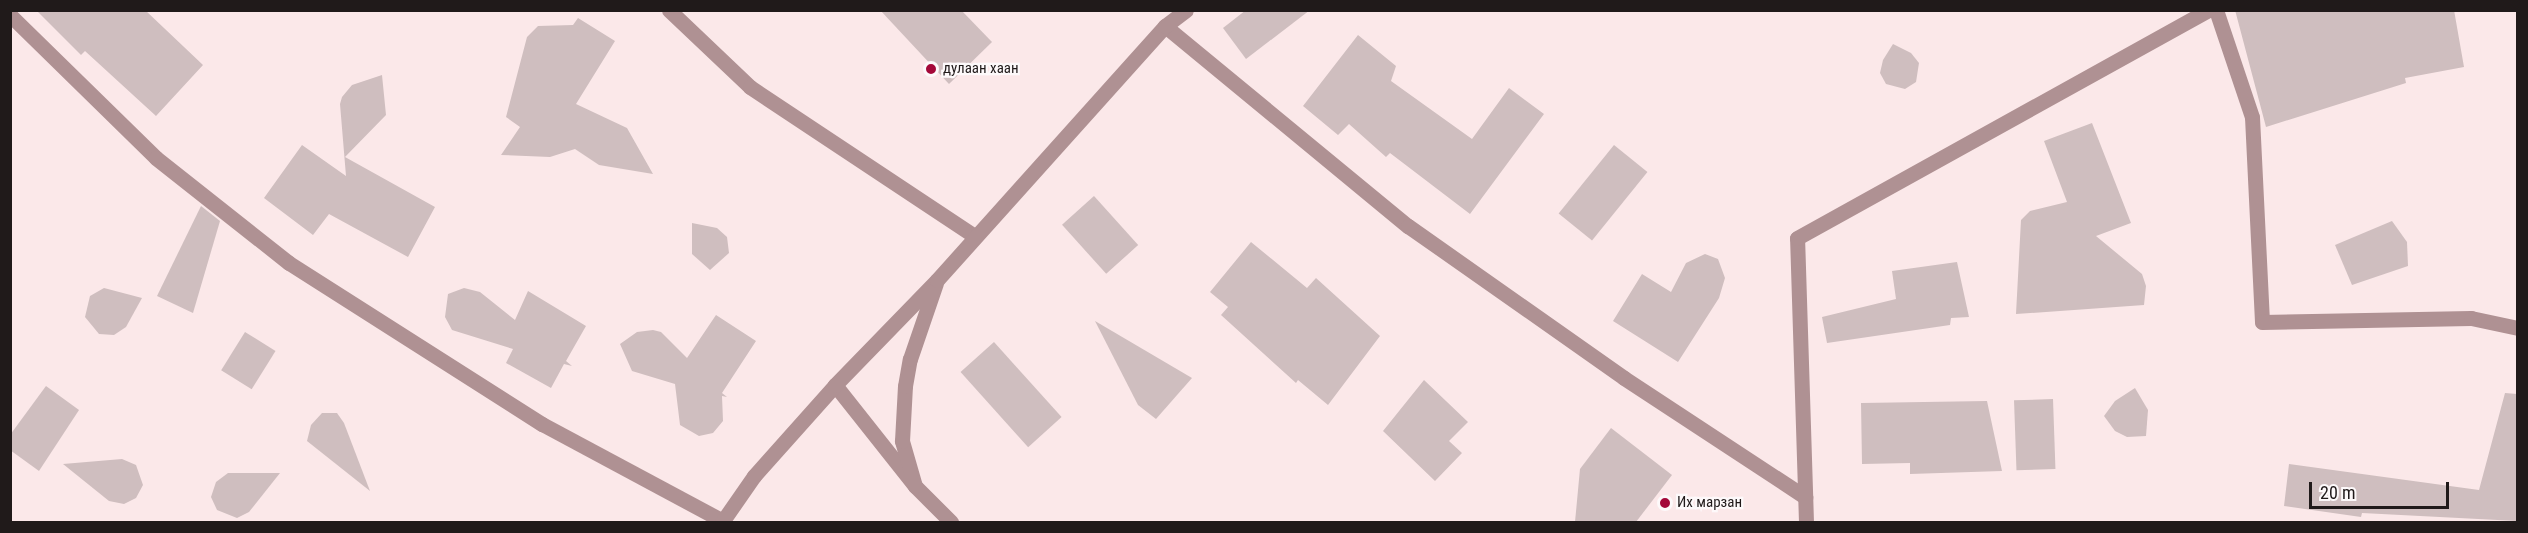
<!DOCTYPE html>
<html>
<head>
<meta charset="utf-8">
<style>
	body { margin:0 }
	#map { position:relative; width:2528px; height:533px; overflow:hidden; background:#fbe8e9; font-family:"Roboto Condensed",sans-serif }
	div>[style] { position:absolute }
	.building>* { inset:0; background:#cfbebf; transform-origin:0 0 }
	.minor>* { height:15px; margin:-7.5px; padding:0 7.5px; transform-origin:7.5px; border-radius:7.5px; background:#af9193 }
	.dots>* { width:16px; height:16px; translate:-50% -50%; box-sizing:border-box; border:3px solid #fdf9fa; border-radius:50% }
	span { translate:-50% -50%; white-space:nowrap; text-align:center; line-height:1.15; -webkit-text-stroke:4.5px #fdf9fa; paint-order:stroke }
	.poi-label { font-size:15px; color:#201a1a }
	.left { translate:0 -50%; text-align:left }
	.frame { position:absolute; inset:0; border:12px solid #201a1a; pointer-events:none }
	.scale { position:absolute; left:2309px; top:482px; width:140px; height:27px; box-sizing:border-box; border:3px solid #201a1a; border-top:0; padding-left:8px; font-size:18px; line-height:21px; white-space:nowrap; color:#201a1a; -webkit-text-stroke:4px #fdf9fa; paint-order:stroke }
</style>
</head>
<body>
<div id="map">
	<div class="building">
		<i style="clip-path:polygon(36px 10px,145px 10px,203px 65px,156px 116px,85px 51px,81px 55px)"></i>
		<i style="clip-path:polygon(880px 10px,961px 10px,992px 42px,949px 84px)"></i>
		<i style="clip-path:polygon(1246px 10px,1310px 10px,1246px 59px,1223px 28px)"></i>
		<i style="clip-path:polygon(2235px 10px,2454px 10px,2464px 67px,2405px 78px,2406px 83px,2266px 127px)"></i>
		<i style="clip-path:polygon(578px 18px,615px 41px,576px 104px,627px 128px,653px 174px,599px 165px,575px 149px,550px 157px,501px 155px,520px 127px,506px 117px,527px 37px,538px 26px,573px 25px)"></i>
		<i style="clip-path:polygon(1358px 35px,1396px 66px,1391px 81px,1472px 139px,1509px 88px,1544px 114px,1470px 214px,1390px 153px,1386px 157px,1349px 124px,1338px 135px,1303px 106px)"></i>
		<i style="clip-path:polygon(1893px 44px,1911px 53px,1919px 63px,1916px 82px,1905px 89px,1886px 84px,1880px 73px,1883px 60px)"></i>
		<i style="clip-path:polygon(382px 75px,386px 115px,345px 157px,435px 207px,408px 257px,329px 214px,313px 235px,264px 198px,302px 145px,346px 176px,340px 104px,342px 97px,352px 85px)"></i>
		<i style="clip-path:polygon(2092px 123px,2131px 223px,2096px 236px,2142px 274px,2146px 286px,2144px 305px,2016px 314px,2021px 220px,2030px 211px,2067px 202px,2044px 141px)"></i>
		<i style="left:1614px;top:145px;width:43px;height:88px;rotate:39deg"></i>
		<i style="left:1094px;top:196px;width:66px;height:43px;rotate:48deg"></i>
		<i style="clip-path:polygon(201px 206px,220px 221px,193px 313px,157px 296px)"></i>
		<i style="clip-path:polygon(2392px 221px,2407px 242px,2408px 266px,2352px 285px,2335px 245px)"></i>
		<i style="clip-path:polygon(692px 223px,717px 228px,727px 237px,729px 253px,710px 270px,692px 254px)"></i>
		<i style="clip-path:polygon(1251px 242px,1307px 288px,1316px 278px,1380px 336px,1328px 405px,1298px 380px,1296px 383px,1221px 315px,1228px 307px,1210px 292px)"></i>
		<i style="clip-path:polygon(1705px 254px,1718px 259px,1725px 278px,1719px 298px,1678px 362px,1613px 321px,1642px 274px,1671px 292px,1686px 263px)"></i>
		<i style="clip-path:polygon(1957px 262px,1969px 317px,1951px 318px,1950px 325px,1827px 343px,1822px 317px,1896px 299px,1892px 271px)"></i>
		<i style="clip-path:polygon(104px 288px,142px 298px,126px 327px,114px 335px,99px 334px,85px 317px,90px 296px)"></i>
		<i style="clip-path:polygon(464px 288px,480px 292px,515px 320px,528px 291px,586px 326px,566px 361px,572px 366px,564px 364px,551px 388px,506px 363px,513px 349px,452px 330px,445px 317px,448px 294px)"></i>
		<i style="clip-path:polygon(716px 315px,756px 341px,722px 393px,727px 397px,722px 396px,723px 421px,713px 433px,699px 436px,680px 425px,675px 384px,632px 371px,620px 344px,637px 332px,653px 330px,661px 332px,687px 358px)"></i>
		<i style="clip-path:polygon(1095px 321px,1192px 378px,1156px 419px,1138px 405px)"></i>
		<i style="left:245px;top:332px;width:36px;height:45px;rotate:32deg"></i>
		<i style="left:994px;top:342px;width:101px;height:45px;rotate:48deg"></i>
		<i style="clip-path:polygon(1424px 380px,1468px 422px,1449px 441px,1462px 453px,1435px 481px,1383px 431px)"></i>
		<i style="clip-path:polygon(46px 386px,79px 410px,39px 471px,10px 450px,10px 435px)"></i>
		<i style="clip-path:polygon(2135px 388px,2148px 410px,2146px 436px,2127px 437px,2115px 431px,2104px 416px,2115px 401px)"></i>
		<i style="clip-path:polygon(2505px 393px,2517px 394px,2517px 521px,2362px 513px,2361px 517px,2284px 506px,2289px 464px,2479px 490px)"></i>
		<i style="left:2053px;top:399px;width:70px;height:39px;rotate:88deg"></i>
		<i style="clip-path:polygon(1987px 401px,2002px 471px,1910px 474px,1910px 463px,1862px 464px,1861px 403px)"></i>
		<i style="clip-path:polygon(322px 413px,337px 413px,344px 423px,370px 491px,307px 441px,311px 425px)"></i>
		<i style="clip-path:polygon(1611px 428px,1672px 475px,1636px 522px,1575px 522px,1580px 469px)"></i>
		<i style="clip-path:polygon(122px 459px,136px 465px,143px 485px,136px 498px,124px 504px,109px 501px,63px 464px)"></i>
		<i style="clip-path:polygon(228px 473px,280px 473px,249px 512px,237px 518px,217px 510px,211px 497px,216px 482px)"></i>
	</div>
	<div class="minor">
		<i style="left:669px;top:10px;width:112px;rotate:43.5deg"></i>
		<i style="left:750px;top:87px;width:269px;rotate:33.6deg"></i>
		<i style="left:2216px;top:10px;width:113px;rotate:71.4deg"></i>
		<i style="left:2252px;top:117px;width:205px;rotate:87.2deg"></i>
		<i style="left:2262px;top:322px;width:209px;rotate:-1.1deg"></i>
		<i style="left:2471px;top:318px;width:48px;rotate:12deg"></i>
		<i style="left:10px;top:15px;width:204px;rotate:44.4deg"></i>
		<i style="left:156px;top:158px;width:169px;rotate:38.3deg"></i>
		<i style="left:289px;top:263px;width:300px;rotate:32.5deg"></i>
		<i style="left:542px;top:424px;width:205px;rotate:28.2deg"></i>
		<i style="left:1165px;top:26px;width:315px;rotate:39.5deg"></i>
		<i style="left:1408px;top:226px;width:264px;rotate:35.1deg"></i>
		<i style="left:1624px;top:378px;width:217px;rotate:33.3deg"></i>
		<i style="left:835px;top:385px;width:129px;rotate:51.6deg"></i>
		<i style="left:915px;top:486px;width:51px;rotate:45deg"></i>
		<i style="left:915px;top:486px;width:47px;rotate:-106.1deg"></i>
		<i style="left:902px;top:441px;width:55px;rotate:-86.9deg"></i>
		<i style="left:905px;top:386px;width:27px;rotate:-80deg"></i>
		<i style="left:910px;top:359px;width:80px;rotate:-71.1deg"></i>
		<i style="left:722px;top:522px;width:56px;rotate:-55.2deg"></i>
		<i style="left:754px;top:476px;width:122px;rotate:-48.3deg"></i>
		<i style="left:835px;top:385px;width:146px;rotate:-45.8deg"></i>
		<i style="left:937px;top:280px;width:341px;rotate:-48.1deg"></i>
		<i style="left:1165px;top:26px;width:26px;rotate:-37deg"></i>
		<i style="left:1806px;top:522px;width:284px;rotate:-91.8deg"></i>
		<i style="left:1797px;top:238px;width:470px;rotate:-29deg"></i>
	</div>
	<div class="dots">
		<i style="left:931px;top:69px;background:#a40839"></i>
		<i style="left:1665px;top:503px;background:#a40839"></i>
	</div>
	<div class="poi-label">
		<span class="left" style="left:943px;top:69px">дулаан хаан</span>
		<span class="left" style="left:1677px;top:503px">Их марзан</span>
	</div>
	<div class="frame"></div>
	<div class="scale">20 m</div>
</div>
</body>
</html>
